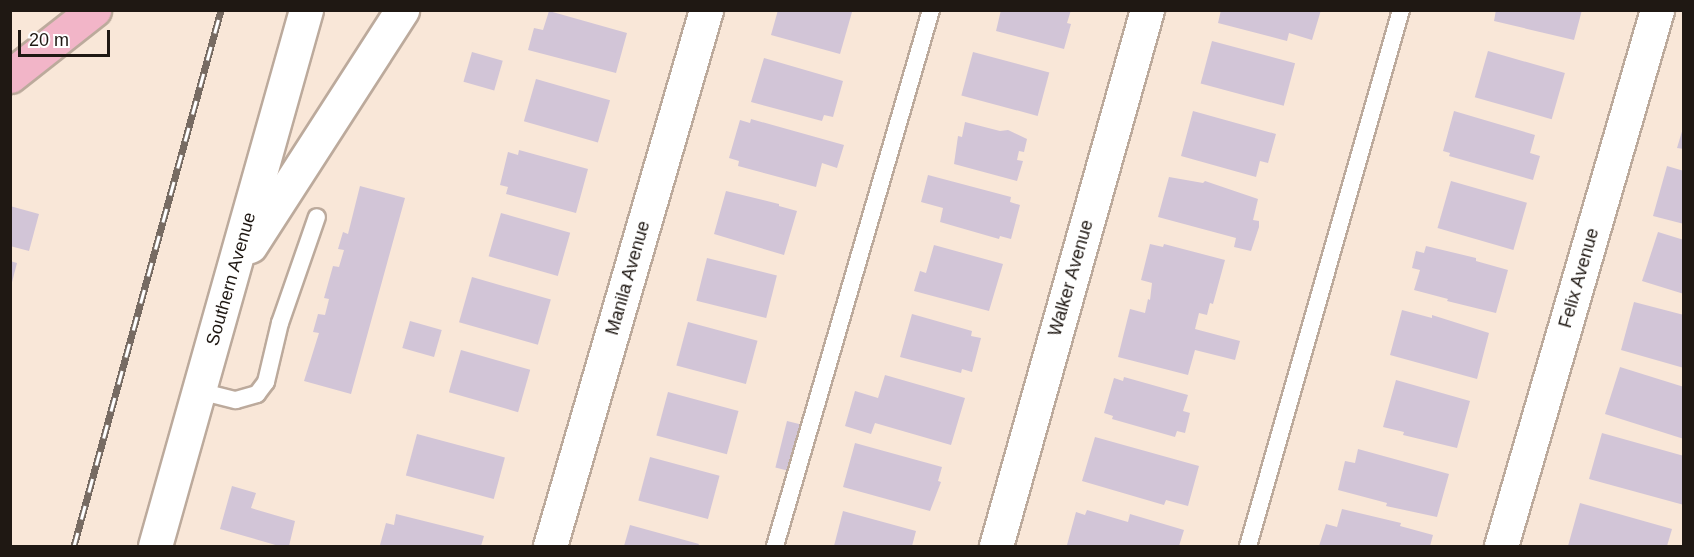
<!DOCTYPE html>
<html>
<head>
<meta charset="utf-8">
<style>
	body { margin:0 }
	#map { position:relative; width:1694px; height:557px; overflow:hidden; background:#f9e7d8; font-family:Arial,sans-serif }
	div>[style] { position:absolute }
	.building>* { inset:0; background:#d2c5d7; transform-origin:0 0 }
	.roads { filter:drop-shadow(2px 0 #bcaa9c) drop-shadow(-2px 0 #bcaa9c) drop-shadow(0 2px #bcaa9c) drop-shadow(0 -2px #bcaa9c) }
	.lane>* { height:16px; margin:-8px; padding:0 8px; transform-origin:8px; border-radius:8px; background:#fff }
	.street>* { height:33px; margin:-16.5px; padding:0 16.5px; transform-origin:16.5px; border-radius:16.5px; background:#fff }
	.secondary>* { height:33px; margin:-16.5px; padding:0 16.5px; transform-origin:16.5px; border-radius:16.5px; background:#fff }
	.primary>* { height:33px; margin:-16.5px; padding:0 16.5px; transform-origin:16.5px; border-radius:16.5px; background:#f2b5c8 }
	.rail>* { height:7px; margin-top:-3.5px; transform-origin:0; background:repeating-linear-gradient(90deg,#fff 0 14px,#776b62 0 28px); box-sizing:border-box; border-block:2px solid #776b62 }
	span { translate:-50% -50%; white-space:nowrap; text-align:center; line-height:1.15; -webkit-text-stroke:4.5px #fff; paint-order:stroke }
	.street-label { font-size:18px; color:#1f1813 }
	.frame { position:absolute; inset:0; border:12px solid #1f1813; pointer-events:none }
	.scale { position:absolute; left:18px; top:30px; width:92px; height:27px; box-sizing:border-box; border:3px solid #1f1813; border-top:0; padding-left:8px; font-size:18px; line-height:21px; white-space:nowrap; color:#1f1813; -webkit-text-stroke:4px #fff; paint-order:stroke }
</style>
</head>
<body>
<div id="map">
	<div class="building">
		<i style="clip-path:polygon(778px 10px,852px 12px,840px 54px,771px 35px)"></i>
		<i style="clip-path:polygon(1001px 10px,1071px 10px,1067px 23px,1071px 24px,1064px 49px,996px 31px)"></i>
		<i style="clip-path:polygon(1221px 10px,1321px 10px,1312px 40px,1289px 33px,1287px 41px,1218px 23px)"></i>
		<i style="clip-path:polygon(1496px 10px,1582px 10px,1574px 40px,1494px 21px)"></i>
		<i style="clip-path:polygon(549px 11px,627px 33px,616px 73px,528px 50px,534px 28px,543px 30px)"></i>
		<i style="left:1212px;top:41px;width:86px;height:44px;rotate:15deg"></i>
		<i style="left:1488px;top:51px;width:80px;height:48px;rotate:16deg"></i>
		<i style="left:472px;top:52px;width:32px;height:31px;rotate:16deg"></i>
		<i style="left:973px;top:52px;width:79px;height:45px;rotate:15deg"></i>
		<i style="clip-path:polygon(764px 58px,843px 81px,833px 117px,824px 115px,822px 121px,751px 102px)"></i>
		<i style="left:536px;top:79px;width:77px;height:44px;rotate:16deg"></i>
		<i style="clip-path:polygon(1193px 111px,1276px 134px,1268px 163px,1260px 161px,1256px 177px,1181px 156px)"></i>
		<i style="clip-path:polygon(1454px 111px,1535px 135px,1530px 153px,1540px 156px,1533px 180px,1449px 156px,1450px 153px,1443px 151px)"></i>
		<i style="clip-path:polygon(751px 119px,844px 145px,837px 168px,822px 163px,816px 187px,738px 166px,739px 161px,729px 158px,740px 120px,750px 123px)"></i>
		<i style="clip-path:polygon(965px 122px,1000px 131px,1008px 130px,1027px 139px,1024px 152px,1019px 151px,1017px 160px,1023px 161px,1017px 181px,954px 164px,958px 136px,962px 137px)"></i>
		<i style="clip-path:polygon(1683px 128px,1684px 128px,1684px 149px,1677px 148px)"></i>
		<i style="clip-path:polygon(519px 150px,588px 169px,576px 213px,506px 194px,508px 187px,500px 185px,508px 152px,518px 155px)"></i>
		<i style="clip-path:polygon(1667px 166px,1684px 171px,1684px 224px,1653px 216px)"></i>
		<i style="clip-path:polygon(928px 175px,1011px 197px,1010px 202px,1020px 205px,1011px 239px,1000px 236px,999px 239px,940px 222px,943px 208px,921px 202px)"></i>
		<i style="clip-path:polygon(1169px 177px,1203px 183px,1205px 181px,1258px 199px,1253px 220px,1259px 221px,1259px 227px,1251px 251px,1234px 247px,1236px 238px,1158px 217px)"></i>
		<i style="left:1451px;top:181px;width:79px;height:49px;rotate:16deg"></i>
		<i style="clip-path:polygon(360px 186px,405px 198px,351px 394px,304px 381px,319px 333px,313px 332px,318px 314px,325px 315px,329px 299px,324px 298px,333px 266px,339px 267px,344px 250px,338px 249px,343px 232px,348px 234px)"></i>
		<i style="clip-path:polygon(726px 191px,779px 204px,779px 206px,797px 211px,784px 255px,714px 234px)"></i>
		<i style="clip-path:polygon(10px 206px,39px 214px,29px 251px,10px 246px)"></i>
		<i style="left:501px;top:213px;width:72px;height:45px;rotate:16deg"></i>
		<i style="clip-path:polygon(1658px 232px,1684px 240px,1684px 294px,1642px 281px)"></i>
		<i style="clip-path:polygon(1150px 244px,1163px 247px,1164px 244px,1225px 260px,1213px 304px,1210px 303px,1207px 315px,1199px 313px,1195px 329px,1240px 341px,1235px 360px,1195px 350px,1188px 375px,1118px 357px,1130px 309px,1145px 313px,1148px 299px,1150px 300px,1152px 283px,1141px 280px)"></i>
		<i style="clip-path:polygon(934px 245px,1003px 264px,989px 311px,914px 291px,920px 271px,926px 273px)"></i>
		<i style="clip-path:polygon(1426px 246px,1476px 258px,1476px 261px,1508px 270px,1496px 313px,1447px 301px,1448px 299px,1414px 290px,1420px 270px,1412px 268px,1416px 251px,1424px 253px)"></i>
		<i style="left:707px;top:258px;width:72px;height:44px;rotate:14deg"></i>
		<i style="clip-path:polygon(10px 261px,17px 263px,11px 286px,10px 286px)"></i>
		<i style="left:472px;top:277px;width:82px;height:47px;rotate:16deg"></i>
		<i style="clip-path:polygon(1634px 302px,1684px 315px,1684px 368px,1621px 350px)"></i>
		<i style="clip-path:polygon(1402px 310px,1432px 318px,1432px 315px,1489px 333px,1477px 379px,1390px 355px)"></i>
		<i style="clip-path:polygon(912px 314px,972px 331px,971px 336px,981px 338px,972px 372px,962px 369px,961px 373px,900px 357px)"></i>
		<i style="left:410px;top:321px;width:33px;height:28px;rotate:16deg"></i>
		<i style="left:688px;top:322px;width:72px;height:45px;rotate:15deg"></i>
		<i style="left:461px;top:350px;width:72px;height:44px;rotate:16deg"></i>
		<i style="clip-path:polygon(1620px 367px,1684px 387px,1684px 439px,1605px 414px)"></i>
		<i style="clip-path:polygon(885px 375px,965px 398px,951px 445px,875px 423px,871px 434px,845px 426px,855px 391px,878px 398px)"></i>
		<i style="clip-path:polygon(1124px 377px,1188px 395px,1183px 411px,1190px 413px,1185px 433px,1177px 431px,1175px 437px,1112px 419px,1113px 416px,1104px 413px,1114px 378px,1123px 381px)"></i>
		<i style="clip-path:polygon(1396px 380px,1470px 401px,1457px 448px,1403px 435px,1404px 432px,1383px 427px)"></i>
		<i style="left:668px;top:392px;width:73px;height:45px;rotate:15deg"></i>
		<i style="left:787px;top:421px;width:21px;height:48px;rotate:14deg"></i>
		<i style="clip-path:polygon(1602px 433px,1684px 456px,1684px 505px,1589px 479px)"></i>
		<i style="left:417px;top:434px;width:91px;height:43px;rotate:15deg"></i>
		<i style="clip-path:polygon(1095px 437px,1199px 466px,1188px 506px,1166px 500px,1164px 505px,1082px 481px)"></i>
		<i style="clip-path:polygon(855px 443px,942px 467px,938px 481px,941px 482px,930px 511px,843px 487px)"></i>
		<i style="clip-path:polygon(1358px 449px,1449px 474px,1437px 517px,1386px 506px,1387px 503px,1338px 490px,1345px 461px,1355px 463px)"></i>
		<i style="left:650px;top:457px;width:72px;height:45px;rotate:15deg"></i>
		<i style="clip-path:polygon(232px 486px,256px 493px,251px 508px,295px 521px,289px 546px,279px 546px,220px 529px)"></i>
		<i style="clip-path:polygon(1580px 503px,1672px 529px,1667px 546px,1568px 546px)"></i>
		<i style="clip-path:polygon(1342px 509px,1401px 523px,1400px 526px,1433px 535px,1430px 546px,1319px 546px,1326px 524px,1337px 527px)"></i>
		<i style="clip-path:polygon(1087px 510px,1128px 522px,1130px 514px,1184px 530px,1179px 546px,1067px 545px,1076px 512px,1085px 515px)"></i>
		<i style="clip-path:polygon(843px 511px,916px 531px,912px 546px,834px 546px)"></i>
		<i style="clip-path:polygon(396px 514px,484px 536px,481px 546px,380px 545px,386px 523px,394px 525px)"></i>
		<i style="clip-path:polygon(630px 525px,699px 544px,698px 546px,624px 546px)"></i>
	</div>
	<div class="roads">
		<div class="lane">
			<i style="left:199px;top:391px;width:38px;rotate:14deg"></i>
			<i style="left:236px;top:400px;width:22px;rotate:-16deg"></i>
			<i style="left:257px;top:394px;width:15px;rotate:-53deg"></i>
			<i style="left:266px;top:382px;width:61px;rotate:-76.7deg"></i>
			<i style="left:280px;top:323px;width:112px;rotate:-70.8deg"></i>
			<i style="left:775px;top:546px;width:558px;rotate:-73.77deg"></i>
			<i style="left:1248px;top:546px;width:557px;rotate:-74.07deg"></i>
		</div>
		<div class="street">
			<i style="left:550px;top:546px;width:558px;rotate:-73.77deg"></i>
			<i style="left:996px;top:546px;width:557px;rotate:-74.27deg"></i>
			<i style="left:1501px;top:546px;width:558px;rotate:-73.77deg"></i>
		</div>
		<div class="secondary">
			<i style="left:250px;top:246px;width:281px;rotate:-57.2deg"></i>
			<i style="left:155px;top:546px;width:557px;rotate:-74.27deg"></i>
		</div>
		<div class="primary">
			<i style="left:10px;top:76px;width:107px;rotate:-38.2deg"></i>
		</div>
	</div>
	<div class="rail">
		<i style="left:74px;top:546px;width:556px;rotate:-74.66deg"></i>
	</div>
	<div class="street-label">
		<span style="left:628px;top:278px;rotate:-74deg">Manila Avenue</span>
		<span style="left:1071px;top:278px;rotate:-74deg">Walker Avenue</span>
		<span style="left:1579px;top:278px;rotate:-74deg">Felix Avenue</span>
		<span style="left:231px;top:279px;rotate:-74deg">Southern Avenue</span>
	</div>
	<div class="frame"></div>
	<div class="scale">20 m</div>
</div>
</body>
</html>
